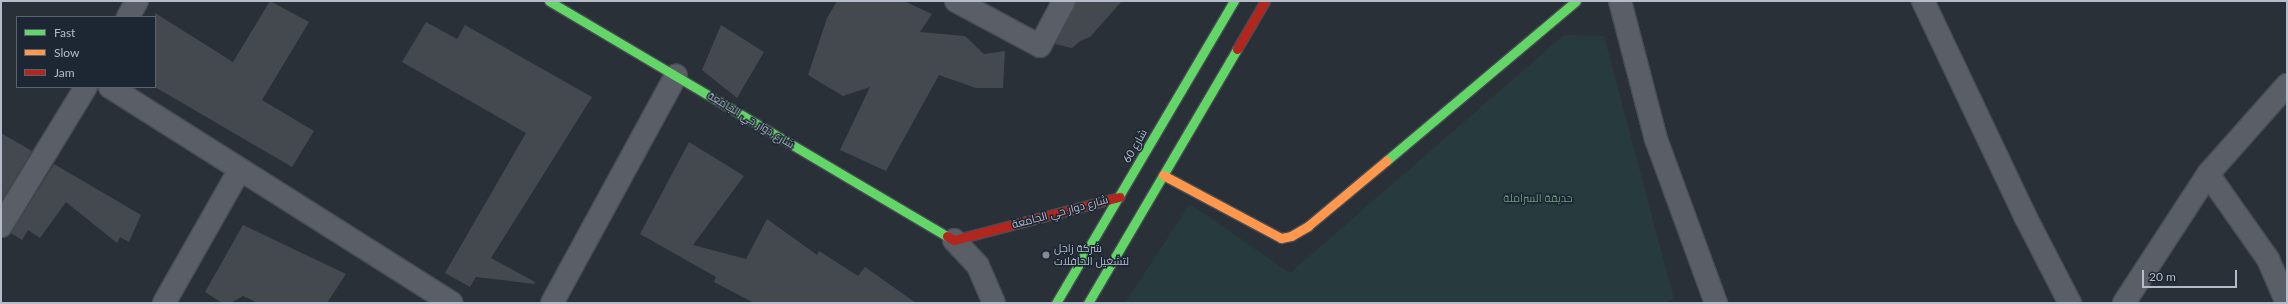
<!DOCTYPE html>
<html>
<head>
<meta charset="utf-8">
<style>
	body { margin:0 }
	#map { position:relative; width:2288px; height:304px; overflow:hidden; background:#2a3038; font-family:Lato,Cairo,sans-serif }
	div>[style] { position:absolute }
	.green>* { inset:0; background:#273a3e }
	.building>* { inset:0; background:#444950 }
	.roads { filter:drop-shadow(1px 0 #484c53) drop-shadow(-1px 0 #484c53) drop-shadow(0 1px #484c53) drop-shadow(0 -1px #484c53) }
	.street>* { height:22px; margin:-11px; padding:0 11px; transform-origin:11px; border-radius:11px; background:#5a5e66 }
	.fast>* { height:9px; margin:-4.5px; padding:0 4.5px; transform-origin:4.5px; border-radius:4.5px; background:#63d668 }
	.slow>* { height:9px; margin:-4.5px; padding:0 4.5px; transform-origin:4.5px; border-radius:4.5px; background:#ff974d }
	.jam>* { height:9px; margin:-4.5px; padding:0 4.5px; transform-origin:4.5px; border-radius:4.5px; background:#b3261e }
	.dots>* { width:11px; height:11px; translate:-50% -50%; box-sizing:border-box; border:2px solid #1d2633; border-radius:50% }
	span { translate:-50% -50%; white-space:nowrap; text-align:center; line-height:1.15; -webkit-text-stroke:3px #1d2633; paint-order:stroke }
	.street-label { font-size:11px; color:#b4bcc9 }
	.park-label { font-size:11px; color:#6b9a76 }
	.poi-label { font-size:11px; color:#b4bcc9 }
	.left { translate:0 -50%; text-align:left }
	.frame { position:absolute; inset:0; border:2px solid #b4bcc9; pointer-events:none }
	.legend { position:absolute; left:16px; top:16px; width:140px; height:72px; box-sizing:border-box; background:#1d2633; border:1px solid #59626f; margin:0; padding:5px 7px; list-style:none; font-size:12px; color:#b4bcc9 }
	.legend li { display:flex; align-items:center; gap:8px; height:20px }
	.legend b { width:20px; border:1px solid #59626f }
	.scale { position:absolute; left:2142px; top:270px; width:95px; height:18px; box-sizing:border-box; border:2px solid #b4bcc9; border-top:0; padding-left:5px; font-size:12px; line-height:14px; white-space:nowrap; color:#b4bcc9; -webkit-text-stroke:3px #1d2633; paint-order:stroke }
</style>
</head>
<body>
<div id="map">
	<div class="green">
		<i style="clip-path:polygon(1564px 35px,1604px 36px,1674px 299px,1663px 303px,1125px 303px,1190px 204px,1290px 273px)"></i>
	</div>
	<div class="building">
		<i style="clip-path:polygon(270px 1px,309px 22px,262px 100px,314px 131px,292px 167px,155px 87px,155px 13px,233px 62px)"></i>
		<i style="clip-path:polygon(837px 1px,904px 1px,932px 14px,920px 32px,965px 36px,984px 54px,1005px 51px,1003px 88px,976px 88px,939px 75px,886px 171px,840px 150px,870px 87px,843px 96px,808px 75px,827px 18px)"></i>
		<i style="clip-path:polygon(1076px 1px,1122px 1px,1090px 37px,1080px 41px,1072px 48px,1055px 44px)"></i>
		<i style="clip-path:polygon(426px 22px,457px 39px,465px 25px,592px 97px,491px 258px,535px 282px,534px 284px,476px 277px,470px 287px,445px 273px,526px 133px,402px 62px)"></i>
		<i style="clip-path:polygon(721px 25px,764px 52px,737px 98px,702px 70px)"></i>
		<i style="clip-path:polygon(1px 133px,32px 151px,1px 202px)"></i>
		<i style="clip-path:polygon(689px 142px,744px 176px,693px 245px,746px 259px,767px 219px,817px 255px,819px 251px,858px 276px,865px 267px,916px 303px,754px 303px,714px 282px,716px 277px,640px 234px)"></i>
		<i style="clip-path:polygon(54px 164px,141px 215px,129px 242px,120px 237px,117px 243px,66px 202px,40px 238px,28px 230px,22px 240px,11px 233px)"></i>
		<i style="clip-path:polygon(243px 225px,346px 274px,327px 303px,258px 303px,243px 296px,231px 303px,222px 303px,205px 292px)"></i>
	</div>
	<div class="roads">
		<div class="street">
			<i style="left:956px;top:1px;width:95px;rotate:28.2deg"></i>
			<i style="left:1040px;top:46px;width:51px;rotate:-61.9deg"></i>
			<i style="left:1620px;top:1px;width:143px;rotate:75.4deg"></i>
			<i style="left:1656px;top:139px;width:175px;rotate:69.9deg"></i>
			<i style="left:1923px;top:1px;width:238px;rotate:64.6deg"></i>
			<i style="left:2025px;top:216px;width:98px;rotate:62.7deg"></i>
			<i style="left:128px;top:17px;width:18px;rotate:-61deg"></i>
			<i style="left:110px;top:87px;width:404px;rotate:32.3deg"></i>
			<i style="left:2208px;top:174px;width:104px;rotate:54.8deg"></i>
			<i style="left:2268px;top:259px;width:48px;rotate:66.6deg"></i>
			<i style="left:1px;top:226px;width:163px;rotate:-58.6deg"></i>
			<i style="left:954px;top:240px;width:35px;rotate:47deg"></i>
			<i style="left:978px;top:266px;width:40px;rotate:66.6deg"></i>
			<i style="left:164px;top:303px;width:152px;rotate:-60.4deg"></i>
			<i style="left:552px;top:303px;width:259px;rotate:-61.4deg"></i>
			<i style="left:2124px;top:303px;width:154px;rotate:-56.9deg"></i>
			<i style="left:2208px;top:174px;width:119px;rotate:-48.4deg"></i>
		</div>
		<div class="fast">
			<i style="left:549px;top:1px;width:462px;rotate:30.6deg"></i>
			<i style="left:1386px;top:161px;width:248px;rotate:-40.1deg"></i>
			<i style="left:1056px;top:303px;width:351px;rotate:-59.5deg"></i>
			<i style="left:1088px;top:303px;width:294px;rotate:-59.6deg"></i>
		</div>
		<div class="slow">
			<i style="left:1163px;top:175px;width:134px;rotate:28.1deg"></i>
			<i style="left:1281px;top:238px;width:10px;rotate:-11deg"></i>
			<i style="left:1291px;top:236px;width:20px;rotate:-30deg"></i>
			<i style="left:1308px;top:226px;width:102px;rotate:-39.8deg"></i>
		</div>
		<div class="jam">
			<i style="left:1237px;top:49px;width:56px;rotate:-59.7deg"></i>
			<i style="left:947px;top:236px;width:8px;rotate:30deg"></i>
			<i style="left:954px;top:240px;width:171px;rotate:-14.6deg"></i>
		</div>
	</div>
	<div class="dots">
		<i style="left:1046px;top:255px;background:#848b96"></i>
	</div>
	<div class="street-label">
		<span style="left:751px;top:120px;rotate:31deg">شارع دوار حي الجامعة</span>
		<span style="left:1135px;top:146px;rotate:-60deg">شارع 60</span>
		<span style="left:1060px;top:212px;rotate:-15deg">شارع دوار حي الجامعة</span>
	</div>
	<div class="park-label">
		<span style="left:1538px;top:198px">حديقة السراملة</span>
	</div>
	<div class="poi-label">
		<span class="left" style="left:1054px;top:255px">شركة زاجل<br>لتشغيل الحافلات</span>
	</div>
	<div class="frame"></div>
	<ul class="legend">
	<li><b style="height:5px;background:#63d668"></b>Fast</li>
	<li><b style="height:5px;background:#ff974d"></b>Slow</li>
	<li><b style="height:5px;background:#b3261e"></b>Jam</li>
	</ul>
	<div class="scale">20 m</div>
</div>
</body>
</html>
